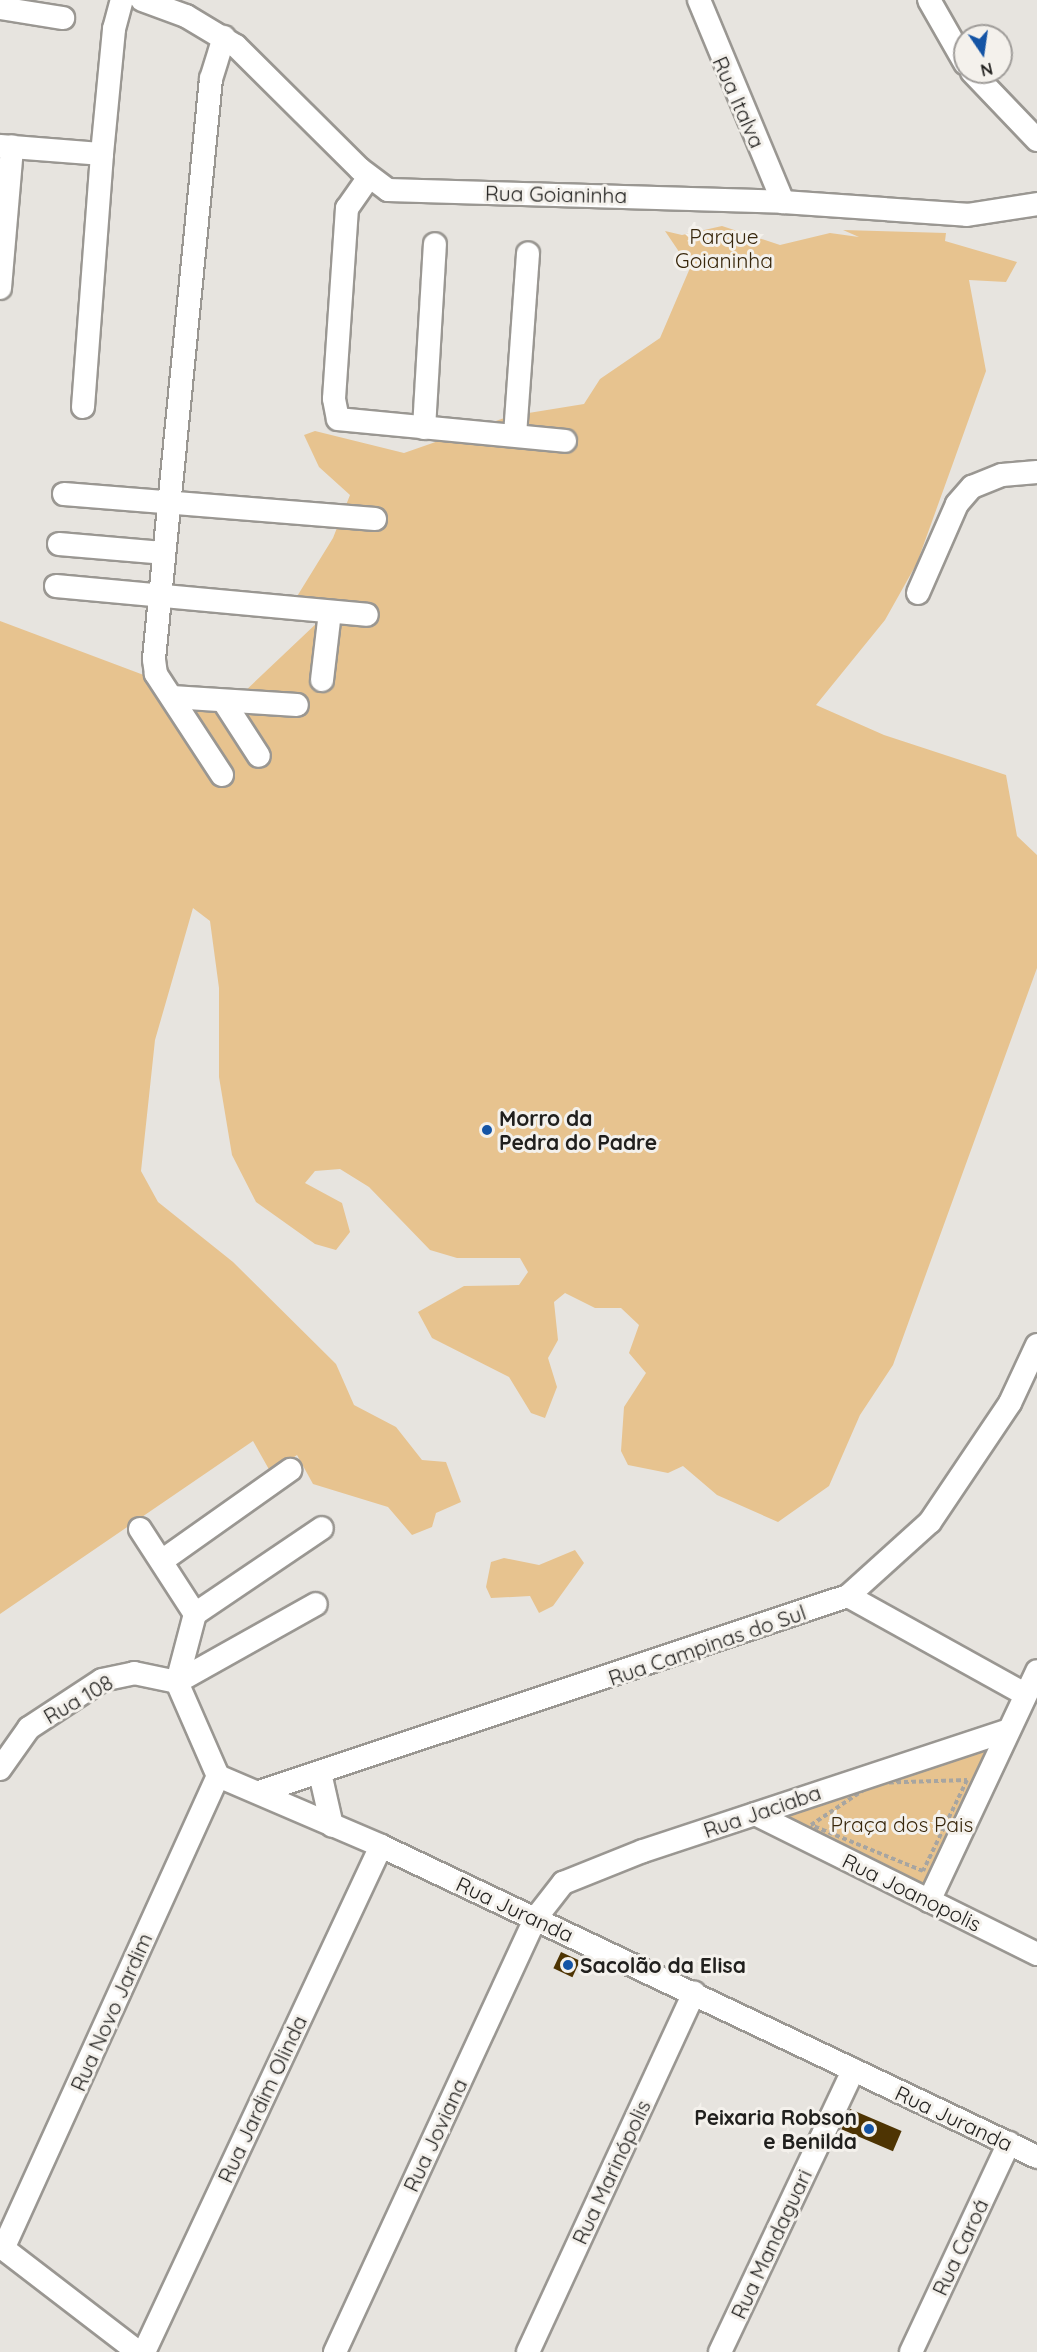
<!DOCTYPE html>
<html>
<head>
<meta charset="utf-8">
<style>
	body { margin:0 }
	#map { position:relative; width:1037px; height:2352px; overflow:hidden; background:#e7e4df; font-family:Quicksand,sans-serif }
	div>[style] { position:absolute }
	.green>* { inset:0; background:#e7c38f }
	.building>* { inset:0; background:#4e3403; transform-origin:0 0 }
	.path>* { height:4px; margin-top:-2px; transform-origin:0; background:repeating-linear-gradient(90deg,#a7a5a1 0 4.5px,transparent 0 7.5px) }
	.roads { filter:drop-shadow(2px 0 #9a9792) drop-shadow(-2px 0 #9a9792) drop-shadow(0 2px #9a9792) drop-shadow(0 -2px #9a9792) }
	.minor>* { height:22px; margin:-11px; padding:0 11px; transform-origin:11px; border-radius:11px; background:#fff }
	.dots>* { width:16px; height:16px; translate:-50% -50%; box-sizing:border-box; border:3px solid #f4f1ec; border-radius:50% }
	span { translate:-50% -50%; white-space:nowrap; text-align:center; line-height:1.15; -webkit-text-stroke:6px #f4f1ec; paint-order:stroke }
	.street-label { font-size:21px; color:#21201e }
	.park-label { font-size:21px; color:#38270c }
	.poi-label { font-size:21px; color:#21201e; font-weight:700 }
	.left { translate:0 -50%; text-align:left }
	.right { translate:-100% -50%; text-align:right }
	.north { position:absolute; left:953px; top:24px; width:60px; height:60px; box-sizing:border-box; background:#f4f1ec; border:2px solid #a09d9a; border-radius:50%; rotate:167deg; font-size:16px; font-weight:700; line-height:24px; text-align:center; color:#21201e }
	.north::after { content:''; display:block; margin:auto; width:21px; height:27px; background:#1454a5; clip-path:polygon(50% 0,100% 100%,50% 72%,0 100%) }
</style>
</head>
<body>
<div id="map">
	<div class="green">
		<i style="clip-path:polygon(722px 226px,780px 245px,830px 233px,859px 237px,843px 230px,946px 233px,945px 241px,1017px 262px,1006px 282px,969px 280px,986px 371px,952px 466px,917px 563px,885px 620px,816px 705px,884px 735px,1006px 775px,1017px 836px,1037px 855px,1037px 968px,893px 1365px,860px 1415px,829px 1486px,778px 1522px,717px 1495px,683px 1466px,668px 1473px,628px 1465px,621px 1451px,624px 1407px,646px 1373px,629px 1353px,639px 1325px,621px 1308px,595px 1308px,565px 1293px,554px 1302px,558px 1340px,548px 1358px,557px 1387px,545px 1418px,531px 1413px,509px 1377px,432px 1338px,418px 1312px,464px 1286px,519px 1285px,528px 1272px,520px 1258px,457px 1258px,430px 1250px,369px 1187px,340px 1169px,315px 1171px,305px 1183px,342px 1203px,350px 1232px,336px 1250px,315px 1244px,256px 1202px,232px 1155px,219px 1077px,219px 988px,210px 921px,193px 908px,155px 1040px,141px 1171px,158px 1202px,233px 1262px,336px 1364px,354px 1405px,396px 1427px,422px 1460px,446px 1462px,461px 1502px,436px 1513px,432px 1527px,412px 1535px,388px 1507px,313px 1484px,297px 1455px,271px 1473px,253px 1441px,0 1614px,0 621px,165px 683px,223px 712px,319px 621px,296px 598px,333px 538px,350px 495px,319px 467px,304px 435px,315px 431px,404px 453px,510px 416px,584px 404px,600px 379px,660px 338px,690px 268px,665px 231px,682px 235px)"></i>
		<i style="clip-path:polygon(575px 1550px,584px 1563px,553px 1606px,539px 1613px,530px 1596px,491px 1598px,486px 1587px,491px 1562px,504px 1558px,539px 1565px)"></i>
		<i style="clip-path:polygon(1005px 1731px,928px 1897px,755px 1817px)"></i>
	</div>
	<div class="building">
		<i style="left:561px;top:1952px;width:21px;height:18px;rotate:25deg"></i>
		<i style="left:850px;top:2109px;width:56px;height:22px;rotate:23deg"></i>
	</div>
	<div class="path">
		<i style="left:967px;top:1780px;width:101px;rotate:115.8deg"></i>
		<i style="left:923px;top:1871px;width:121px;rotate:-157.7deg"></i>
		<i style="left:811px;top:1825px;width:76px;rotate:-33.7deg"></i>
		<i style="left:874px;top:1783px;width:93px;rotate:-1.8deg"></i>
	</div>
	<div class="roads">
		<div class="minor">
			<i style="left:142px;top:0;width:47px;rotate:20deg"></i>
			<i style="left:186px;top:16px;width:58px;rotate:31deg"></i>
			<i style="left:236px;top:46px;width:175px;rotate:44.8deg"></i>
			<i style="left:360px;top:169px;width:35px;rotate:37deg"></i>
			<i style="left:388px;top:190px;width:395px;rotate:1.7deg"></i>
			<i style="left:783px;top:202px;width:184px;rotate:4deg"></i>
			<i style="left:967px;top:215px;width:71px;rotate:-8.9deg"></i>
			<i style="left:699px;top:0;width:219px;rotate:67.4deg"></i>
			<i style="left:929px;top:0;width:73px;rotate:60.3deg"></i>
			<i style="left:0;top:8px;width:64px;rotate:9deg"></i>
			<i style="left:972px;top:72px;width:94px;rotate:46.3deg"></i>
			<i style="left:0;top:146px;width:102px;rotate:4.5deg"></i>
			<i style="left:369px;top:177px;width:38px;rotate:125deg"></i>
			<i style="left:347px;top:208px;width:191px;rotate:93.9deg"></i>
			<i style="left:334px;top:399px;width:20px;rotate:79deg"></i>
			<i style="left:338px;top:419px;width:228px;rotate:5.5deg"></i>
			<i style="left:0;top:288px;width:142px;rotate:-85.1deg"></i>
			<i style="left:83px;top:407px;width:254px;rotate:-85.7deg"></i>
			<i style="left:102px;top:154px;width:126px;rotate:-84.5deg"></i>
			<i style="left:114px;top:29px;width:30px;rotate:-75deg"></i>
			<i style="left:424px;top:428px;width:184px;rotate:-86.6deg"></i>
			<i style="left:515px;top:435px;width:182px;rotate:-85.9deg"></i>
			<i style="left:64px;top:494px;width:312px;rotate:4.6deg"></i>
			<i style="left:59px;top:544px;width:104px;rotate:4.9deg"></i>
			<i style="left:56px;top:586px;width:312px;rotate:5.3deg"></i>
			<i style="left:918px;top:593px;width:97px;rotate:-66.3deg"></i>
			<i style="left:957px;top:504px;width:23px;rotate:-49deg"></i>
			<i style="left:972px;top:487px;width:32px;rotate:-22deg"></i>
			<i style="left:1002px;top:475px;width:35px;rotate:-5deg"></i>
			<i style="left:322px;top:680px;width:68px;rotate:-83.3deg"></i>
			<i style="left:172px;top:697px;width:125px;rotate:3.7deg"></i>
			<i style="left:224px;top:702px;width:64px;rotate:57.1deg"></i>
			<i style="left:222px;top:775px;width:121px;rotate:-123.2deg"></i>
			<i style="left:156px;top:674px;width:15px;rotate:-98deg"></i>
			<i style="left:154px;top:659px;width:583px;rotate:-84.39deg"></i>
			<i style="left:211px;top:79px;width:44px;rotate:-72.8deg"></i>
			<i style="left:140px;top:1529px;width:101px;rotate:57.1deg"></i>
			<i style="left:163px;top:1560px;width:156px;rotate:-35.3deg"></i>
			<i style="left:848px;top:1596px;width:200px;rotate:29deg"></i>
			<i style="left:0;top:1769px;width:50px;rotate:-54.7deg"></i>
			<i style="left:29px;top:1728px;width:87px;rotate:-33.3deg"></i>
			<i style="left:102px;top:1680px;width:33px;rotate:-12deg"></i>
			<i style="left:134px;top:1673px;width:44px;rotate:11.8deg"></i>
			<i style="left:177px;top:1682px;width:159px;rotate:-29.3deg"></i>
			<i style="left:320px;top:1773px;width:54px;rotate:77.2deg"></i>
			<i style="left:218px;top:1776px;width:177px;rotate:23.2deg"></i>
			<i style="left:381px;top:1846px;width:726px;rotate:25.36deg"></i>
			<i style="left:218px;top:1776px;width:103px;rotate:-113.6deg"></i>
			<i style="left:177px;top:1682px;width:70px;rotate:-75.2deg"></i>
			<i style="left:195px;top:1614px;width:153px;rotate:-34.1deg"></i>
			<i style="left:262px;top:1791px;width:618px;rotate:-18.41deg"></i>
			<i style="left:848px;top:1596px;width:110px;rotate:-42.1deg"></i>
			<i style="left:930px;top:1522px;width:143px;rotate:-56.1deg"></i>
			<i style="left:1010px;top:1403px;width:64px;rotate:-65deg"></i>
			<i style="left:755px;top:1814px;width:315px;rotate:26.4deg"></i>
			<i style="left:929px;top:1901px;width:254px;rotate:-64.8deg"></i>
			<i style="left:0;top:2246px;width:174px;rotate:37.5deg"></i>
			<i style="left:3px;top:2249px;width:520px;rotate:-65.56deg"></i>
			<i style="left:144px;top:2352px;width:559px;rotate:-64.9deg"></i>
			<i style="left:335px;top:2352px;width:477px;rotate:-65.2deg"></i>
			<i style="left:535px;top:1919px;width:46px;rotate:-52.1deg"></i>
			<i style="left:563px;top:1883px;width:86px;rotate:-21.8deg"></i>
			<i style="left:643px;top:1851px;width:382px;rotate:-18.3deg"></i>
			<i style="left:528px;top:2352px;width:396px;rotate:-65.2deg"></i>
			<i style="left:720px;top:2352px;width:312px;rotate:-64.7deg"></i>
			<i style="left:911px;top:2352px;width:231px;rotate:-64.9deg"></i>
		</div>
	</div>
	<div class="dots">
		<i style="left:487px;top:1130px;background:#1454a5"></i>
		<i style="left:568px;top:1965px;background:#1454a5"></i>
		<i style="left:869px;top:2129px;background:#1454a5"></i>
	</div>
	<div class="street-label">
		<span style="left:739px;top:102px;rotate:66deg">Rua Italva</span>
		<span style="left:556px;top:194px;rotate:1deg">Rua Goianinha</span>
		<span style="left:707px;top:1645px;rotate:-19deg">Rua Campinas do Sul</span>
		<span style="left:78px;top:1699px;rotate:-30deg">Rua 108</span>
		<span style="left:762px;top:1811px;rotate:-19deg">Rua Jaciaba</span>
		<span style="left:912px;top:1892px;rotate:26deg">Rua Joanopolis</span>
		<span style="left:515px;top:1909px;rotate:25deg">Rua Juranda</span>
		<span style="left:111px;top:2012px;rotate:-66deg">Rua Novo Jardim</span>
		<span style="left:262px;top:2099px;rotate:-65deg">Rua Jardim Olinda</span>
		<span style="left:954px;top:2118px;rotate:25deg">Rua Juranda</span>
		<span style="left:435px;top:2135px;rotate:-65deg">Rua Joviana</span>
		<span style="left:611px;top:2172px;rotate:-65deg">Rua Marinópolis</span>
		<span style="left:771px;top:2244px;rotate:-65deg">Rua Mandaguari</span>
		<span style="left:960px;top:2247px;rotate:-65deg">Rua Caroá</span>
	</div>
	<div class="park-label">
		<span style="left:724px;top:248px">Parque<br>Goianinha</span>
		<span style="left:902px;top:1824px">Praça dos Pais</span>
	</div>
	<div class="poi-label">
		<span class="left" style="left:499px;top:1130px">Morro da<br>Pedra do Padre</span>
		<span class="left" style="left:580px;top:1965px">Sacolão da Elisa</span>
		<span class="right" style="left:857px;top:2129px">Peixaria Robson<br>e Benilda</span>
	</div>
	<div class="north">N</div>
</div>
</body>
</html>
